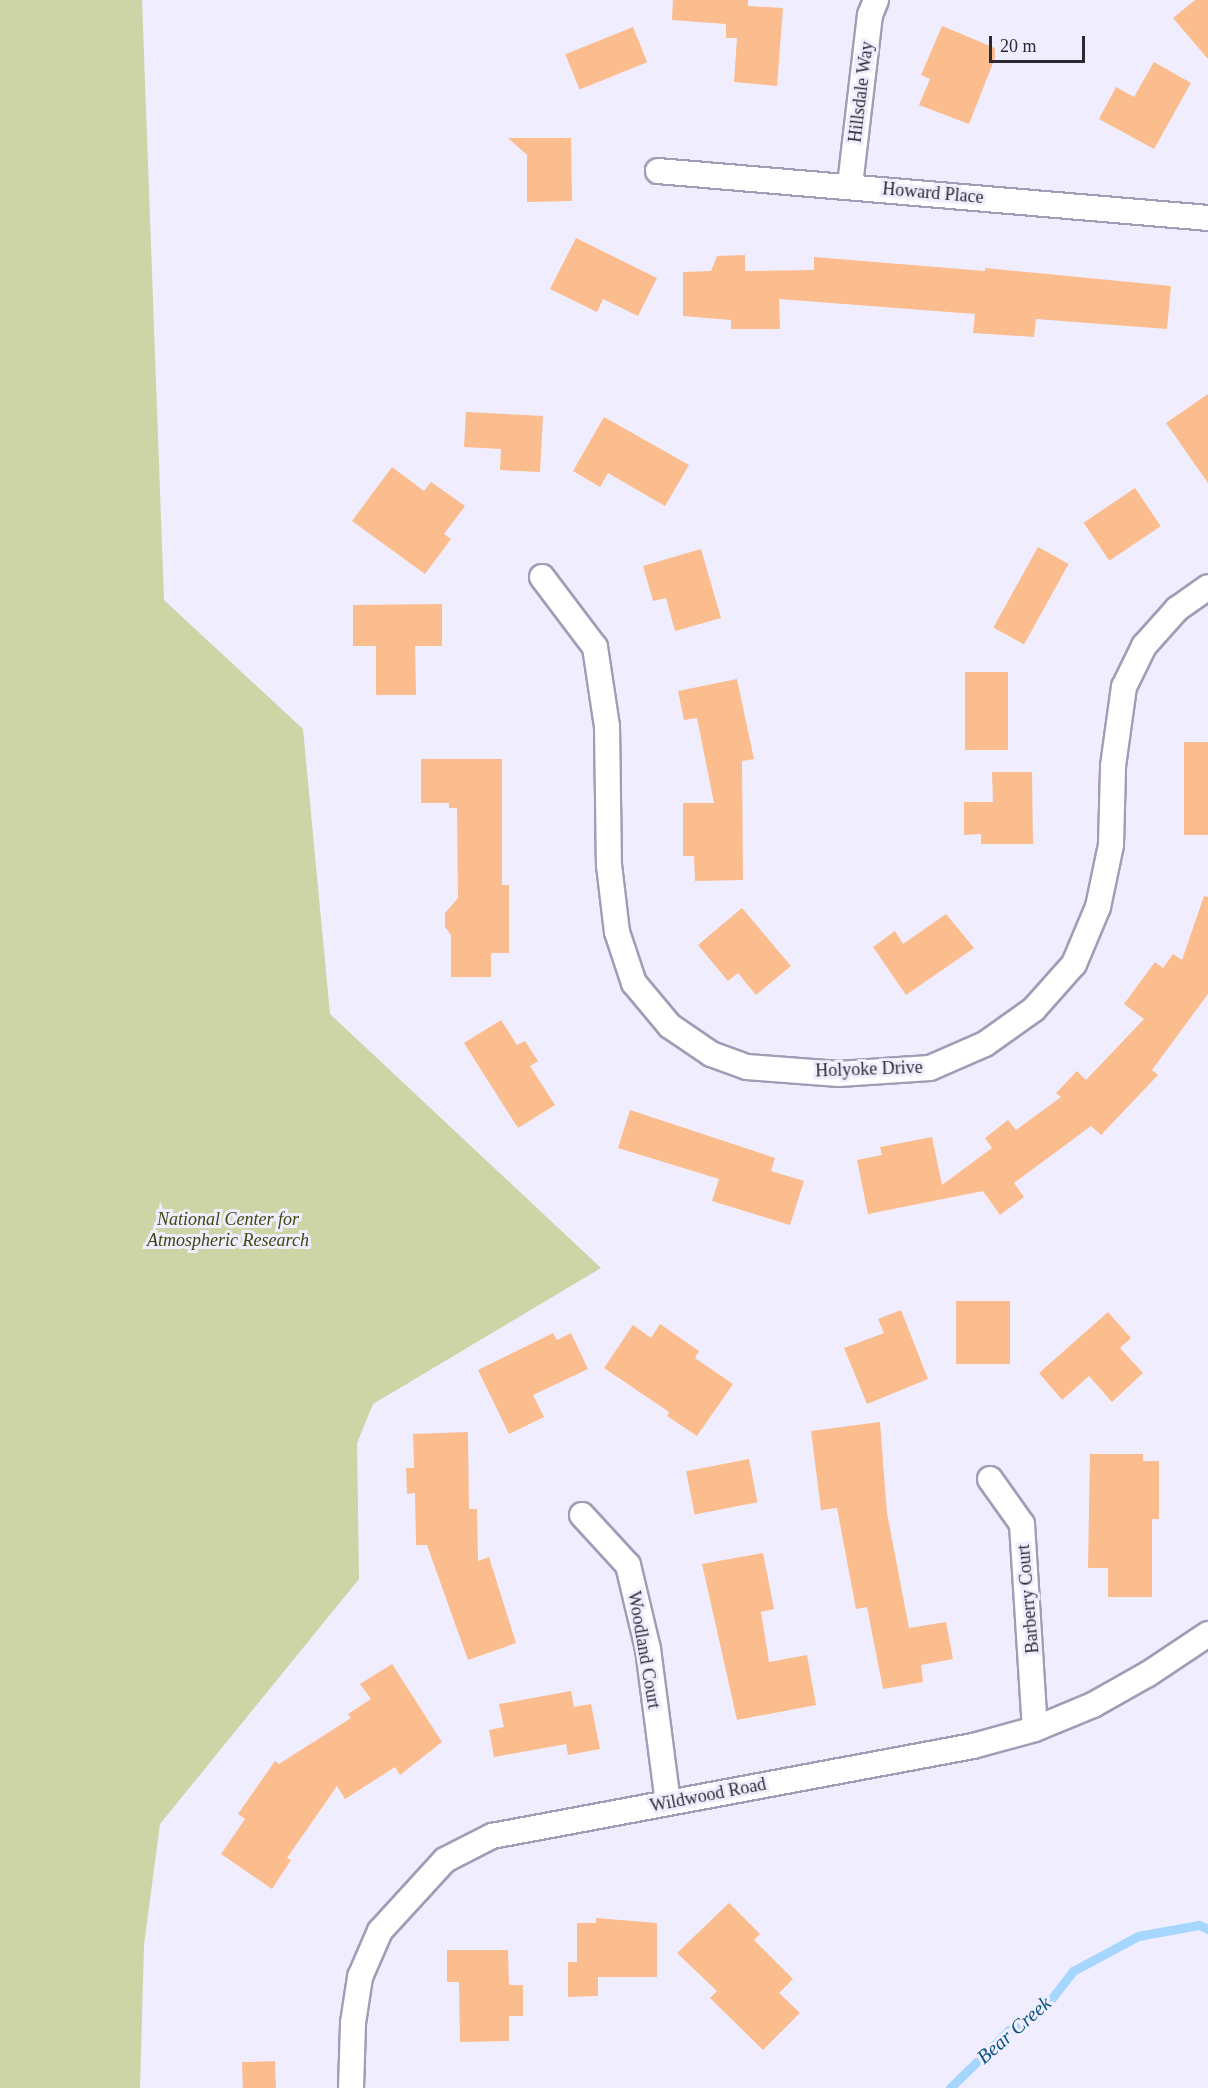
<!DOCTYPE html>
<html>
<head>
<meta charset="utf-8">
<style>
	body { margin:0 }
	#map { position:relative; width:1208px; height:2088px; overflow:hidden; background:#f0eefe; font-family:"Times New Roman",serif }
	div>[style] { position:absolute }
	.green>* { inset:0; background:#cdd4a6 }
	.stream>* { height:9px; margin:-4.5px; padding:0 4.5px; transform-origin:4.5px; border-radius:4.5px; background:#a5d7fe }
	.building>* { inset:0; background:#fbbc8e; transform-origin:0 0 }
	.roads { filter:drop-shadow(2px 0 #a09db6) drop-shadow(-2px 0 #a09db6) drop-shadow(0 2px #a09db6) drop-shadow(0 -2px #a09db6) }
	.minor>* { height:24px; margin:-12px; padding:0 12px; transform-origin:12px; border-radius:12px; background:#fff }
	span { translate:-50% -50%; white-space:nowrap; text-align:center; line-height:1.15; -webkit-text-stroke:6px #f0eefe; paint-order:stroke }
	.street-label { font-size:18px; color:#2b2a34 }
	.park-label { font-size:18px; color:#434811; font-style:italic }
	.water-label { font-size:20px; color:#075481; font-style:italic }
	.scale { position:absolute; left:989px; top:36px; width:96px; height:27px; box-sizing:border-box; border:3px solid #2b2a34; border-top:0; padding-left:8px; font-size:18px; line-height:21px; white-space:nowrap; color:#2b2a34; -webkit-text-stroke:4px #f0eefe; paint-order:stroke }
</style>
</head>
<body>
<div id="map">
	<div class="green">
		<i style="clip-path:polygon(0 0,142px 0,164px 600px,303px 729px,330px 1014px,601px 1268px,373px 1404px,357px 1443px,359px 1579px,160px 1824px,144px 1945px,140px 2088px,0 2088px)"></i>
	</div>
	<div class="stream">
		<i style="left:950px;top:2088px;width:83px;rotate:-44.5deg"></i>
		<i style="left:1009px;top:2030px;width:38px;rotate:-30deg"></i>
		<i style="left:1042px;top:2011px;width:51px;rotate:-52.2deg"></i>
		<i style="left:1073px;top:1971px;width:74px;rotate:-28.3deg"></i>
		<i style="left:1138px;top:1936px;width:62px;rotate:-10.2deg"></i>
		<i style="left:1199px;top:1925px;width:10px;rotate:24deg"></i>
	</div>
	<div class="building">
		<i style="clip-path:polygon(673px 0,748px 0,748px 6px,783px 8px,777px 86px,734px 82px,737px 38px,726px 38px,726px 24px,672px 20px)"></i>
		<i style="clip-path:polygon(1195px 0,1208px 0,1208px 59px,1173px 18px)"></i>
		<i style="clip-path:polygon(942px 26px,995px 48px,995px 58px,969px 124px,919px 105px,930px 79px,921px 75px)"></i>
		<i style="left:633px;top:27px;width:38px;height:73px;rotate:68deg"></i>
		<i style="clip-path:polygon(1154px 62px,1191px 83px,1154px 149px,1099px 119px,1116px 87px,1134px 97px)"></i>
		<i style="clip-path:polygon(508px 138px,571px 138px,572px 201px,527px 202px,527px 155px)"></i>
		<i style="clip-path:polygon(576px 238px,657px 278px,638px 316px,603px 299px,597px 312px,550px 289px)"></i>
		<i style="clip-path:polygon(745px 255px,745px 271px,814px 270px,814px 257px,985px 271px,985px 268px,1171px 286px,1167px 329px,1036px 319px,1034px 337px,973px 333px,975px 314px,779px 299px,780px 329px,731px 329px,731px 320px,683px 316px,683px 272px,711px 271px,717px 256px)"></i>
		<i style="clip-path:polygon(1208px 394px,1208px 483px,1166px 423px)"></i>
		<i style="clip-path:polygon(466px 412px,543px 416px,540px 472px,500px 470px,501px 449px,464px 447px)"></i>
		<i style="clip-path:polygon(604px 417px,689px 465px,665px 506px,608px 473px,600px 487px,573px 471px)"></i>
		<i style="clip-path:polygon(392px 467px,424px 491px,431px 482px,465px 506px,444px 534px,451px 539px,425px 574px,352px 521px)"></i>
		<i style="left:1135px;top:488px;width:46px;height:62px;rotate:56deg"></i>
		<i style="left:1038px;top:547px;width:35px;height:92px;rotate:29deg"></i>
		<i style="clip-path:polygon(701px 549px,721px 618px,675px 631px,666px 598px,653px 601px,643px 566px)"></i>
		<i style="clip-path:polygon(442px 604px,442px 646px,415px 646px,416px 695px,376px 695px,376px 646px,353px 646px,353px 605px)"></i>
		<i style="left:965px;top:672px;width:43px;height:78px"></i>
		<i style="clip-path:polygon(737px 679px,754px 759px,742px 761px,743px 880px,695px 881px,694px 856px,683px 856px,683px 803px,714px 803px,697px 718px,684px 720px,678px 691px)"></i>
		<i style="left:1184px;top:742px;width:24px;height:93px"></i>
		<i style="clip-path:polygon(421px 759px,502px 759px,502px 885px,509px 885px,509px 953px,491px 953px,491px 977px,451px 977px,451px 935px,445px 927px,445px 913px,458px 898px,457px 808px,449px 808px,449px 803px,421px 803px)"></i>
		<i style="clip-path:polygon(992px 772px,1032px 772px,1033px 844px,981px 844px,981px 834px,964px 835px,964px 802px,993px 802px)"></i>
		<i style="clip-path:polygon(1204px 896px,1208px 897px,1208px 994px,1152px 1070px,1158px 1075px,1101px 1135px,1091px 1126px,1014px 1183px,1024px 1197px,1000px 1215px,983px 1191px,868px 1214px,857px 1160px,882px 1155px,880px 1147px,932px 1137px,942px 1185px,992px 1148px,985px 1138px,1008px 1120px,1016px 1130px,1061px 1097px,1056px 1093px,1077px 1071px,1086px 1080px,1144px 1019px,1124px 1004px,1155px 962px,1163px 968px,1173px 954px,1182px 960px)"></i>
		<i style="clip-path:polygon(742px 908px,791px 966px,756px 995px,738px 973px,728px 981px,698px 945px)"></i>
		<i style="clip-path:polygon(946px 914px,974px 948px,906px 995px,873px 947px,895px 931px,903px 944px)"></i>
		<i style="clip-path:polygon(501px 1020px,517px 1045px,525px 1041px,538px 1061px,530px 1066px,555px 1105px,518px 1128px,464px 1043px)"></i>
		<i style="clip-path:polygon(630px 1110px,775px 1158px,771px 1171px,804px 1181px,790px 1225px,712px 1201px,719px 1179px,618px 1148px)"></i>
		<i style="left:956px;top:1301px;width:54px;height:63px"></i>
		<i style="clip-path:polygon(901px 1310px,928px 1379px,867px 1404px,844px 1348px,884px 1333px,878px 1319px)"></i>
		<i style="clip-path:polygon(1108px 1312px,1131px 1338px,1120px 1348px,1143px 1373px,1112px 1402px,1089px 1376px,1062px 1400px,1039px 1373px)"></i>
		<i style="clip-path:polygon(660px 1324px,699px 1351px,695px 1358px,733px 1384px,697px 1436px,667px 1416px,669px 1412px,604px 1368px,633px 1325px,651px 1338px)"></i>
		<i style="clip-path:polygon(553px 1333px,557px 1340px,571px 1333px,588px 1369px,533px 1395px,544px 1417px,509px 1434px,478px 1370px)"></i>
		<i style="clip-path:polygon(880px 1422px,887px 1513px,909px 1628px,946px 1622px,953px 1659px,921px 1665px,923px 1682px,883px 1689px,867px 1607px,856px 1609px,837px 1508px,821px 1510px,811px 1431px)"></i>
		<i style="clip-path:polygon(468px 1432px,469px 1509px,477px 1509px,478px 1561px,489px 1557px,516px 1643px,468px 1660px,427px 1545px,416px 1545px,415px 1493px,407px 1494px,406px 1468px,414px 1468px,413px 1434px)"></i>
		<i style="clip-path:polygon(1090px 1454px,1143px 1454px,1143px 1461px,1159px 1461px,1159px 1519px,1152px 1519px,1152px 1597px,1108px 1597px,1108px 1568px,1088px 1568px)"></i>
		<i style="left:749px;top:1459px;width:44px;height:64px;rotate:79deg"></i>
		<i style="clip-path:polygon(763px 1553px,774px 1609px,761px 1612px,769px 1662px,807px 1655px,816px 1705px,737px 1720px,702px 1564px)"></i>
		<i style="clip-path:polygon(392px 1664px,442px 1742px,400px 1775px,395px 1767px,345px 1799px,337px 1786px,287px 1858px,291px 1860px,272px 1889px,221px 1854px,245px 1819px,238px 1814px,275px 1761px,279px 1764px,351px 1718px,348px 1714px,371px 1699px,360px 1684px)"></i>
		<i style="clip-path:polygon(571px 1691px,574px 1707px,591px 1704px,600px 1749px,568px 1755px,566px 1744px,494px 1757px,489px 1730px,504px 1727px,499px 1704px)"></i>
		<i style="clip-path:polygon(729px 1903px,760px 1934px,754px 1940px,793px 1979px,779px 1993px,800px 2013px,763px 2050px,710px 1998px,717px 1991px,677px 1953px)"></i>
		<i style="clip-path:polygon(596px 1918px,657px 1923px,657px 1977px,598px 1977px,598px 1996px,568px 1997px,568px 1962px,577px 1962px,577px 1923px,596px 1923px)"></i>
		<i style="clip-path:polygon(447px 1950px,508px 1950px,509px 1985px,523px 1985px,523px 2016px,509px 2016px,509px 2041px,460px 2042px,459px 1982px,447px 1982px)"></i>
		<i style="left:275px;top:2061px;width:27px;height:33px;rotate:88deg"></i>
	</div>
	<div class="roads">
		<div class="minor">
			<i style="left:658px;top:171px;width:552px;rotate:4.88deg"></i>
			<i style="left:850px;top:185px;width:171px;rotate:-83.3deg"></i>
			<i style="left:870px;top:15px;width:16px;rotate:-68deg"></i>
			<i style="left:542px;top:577px;width:88px;rotate:52.9deg"></i>
			<i style="left:595px;top:647px;width:80px;rotate:81.4deg"></i>
			<i style="left:607px;top:726px;width:139px;rotate:89.2deg"></i>
			<i style="left:609px;top:865px;width:67px;rotate:83.2deg"></i>
			<i style="left:617px;top:932px;width:54px;rotate:71.6deg"></i>
			<i style="left:634px;top:983px;width:56px;rotate:50.1deg"></i>
			<i style="left:670px;top:1026px;width:50px;rotate:34.3deg"></i>
			<i style="left:711px;top:1054px;width:38px;rotate:20deg"></i>
			<i style="left:747px;top:1067px;width:92px;rotate:4.4deg"></i>
			<i style="left:839px;top:1074px;width:91px;rotate:-3.8deg"></i>
			<i style="left:930px;top:1068px;width:60px;rotate:-23.6deg"></i>
			<i style="left:985px;top:1044px;width:60px;rotate:-35.5deg"></i>
			<i style="left:1034px;top:1009px;width:60px;rotate:-48.4deg"></i>
			<i style="left:1074px;top:964px;width:62px;rotate:-67.2deg"></i>
			<i style="left:1098px;top:907px;width:63px;rotate:-78.2deg"></i>
			<i style="left:1111px;top:845px;width:79px;rotate:-88.5deg"></i>
			<i style="left:1113px;top:766px;width:80px;rotate:-82.1deg"></i>
			<i style="left:1124px;top:687px;width:46px;rotate:-64deg"></i>
			<i style="left:1144px;top:646px;width:50px;rotate:-48.3deg"></i>
			<i style="left:1177px;top:609px;width:38px;rotate:-35deg"></i>
			<i style="left:990px;top:1479px;width:55px;rotate:54.6deg"></i>
			<i style="left:1022px;top:1524px;width:205px;rotate:86.4deg"></i>
			<i style="left:582px;top:1515px;width:68px;rotate:47.4deg"></i>
			<i style="left:628px;top:1565px;width:86px;rotate:76.6deg"></i>
			<i style="left:648px;top:1649px;width:154px;rotate:82.6deg"></i>
			<i style="left:351px;top:2088px;width:65px;rotate:-88.2deg"></i>
			<i style="left:353px;top:2023px;width:47px;rotate:-81.3deg"></i>
			<i style="left:360px;top:1977px;width:50px;rotate:-66.5deg"></i>
			<i style="left:380px;top:1931px;width:96px;rotate:-47.5deg"></i>
			<i style="left:445px;top:1860px;width:53px;rotate:-27.1deg"></i>
			<i style="left:492px;top:1836px;width:489px;rotate:-10.6deg"></i>
			<i style="left:973px;top:1746px;width:64px;rotate:-15.3deg"></i>
			<i style="left:1035px;top:1729px;width:63px;rotate:-22.5deg"></i>
			<i style="left:1093px;top:1705px;width:63px;rotate:-29.4deg"></i>
			<i style="left:1148px;top:1674px;width:72px;rotate:-33.7deg"></i>
		</div>
	</div>
	<div class="street-label">
		<span style="left:861px;top:92px;rotate:-83deg">Hillsdale Way</span>
		<span style="left:933px;top:193px;rotate:5deg">Howard Place</span>
		<span style="left:869px;top:1069px;rotate:-2deg">Holyoke Drive</span>
		<span style="left:1028px;top:1599px;rotate:-95deg">Barberry Court</span>
		<span style="left:644px;top:1650px;rotate:80deg">Woodland Court</span>
		<span style="left:708px;top:1795px;rotate:-11deg">Wildwood Road</span>
	</div>
	<div class="park-label">
		<span style="left:228px;top:1230px">National Center for<br>Atmospheric Research</span>
	</div>
	<div class="water-label">
		<span style="left:1014px;top:2030px;rotate:-41deg">Bear Creek</span>
	</div>
	<div class="scale">20 m</div>
</div>
</body>
</html>
